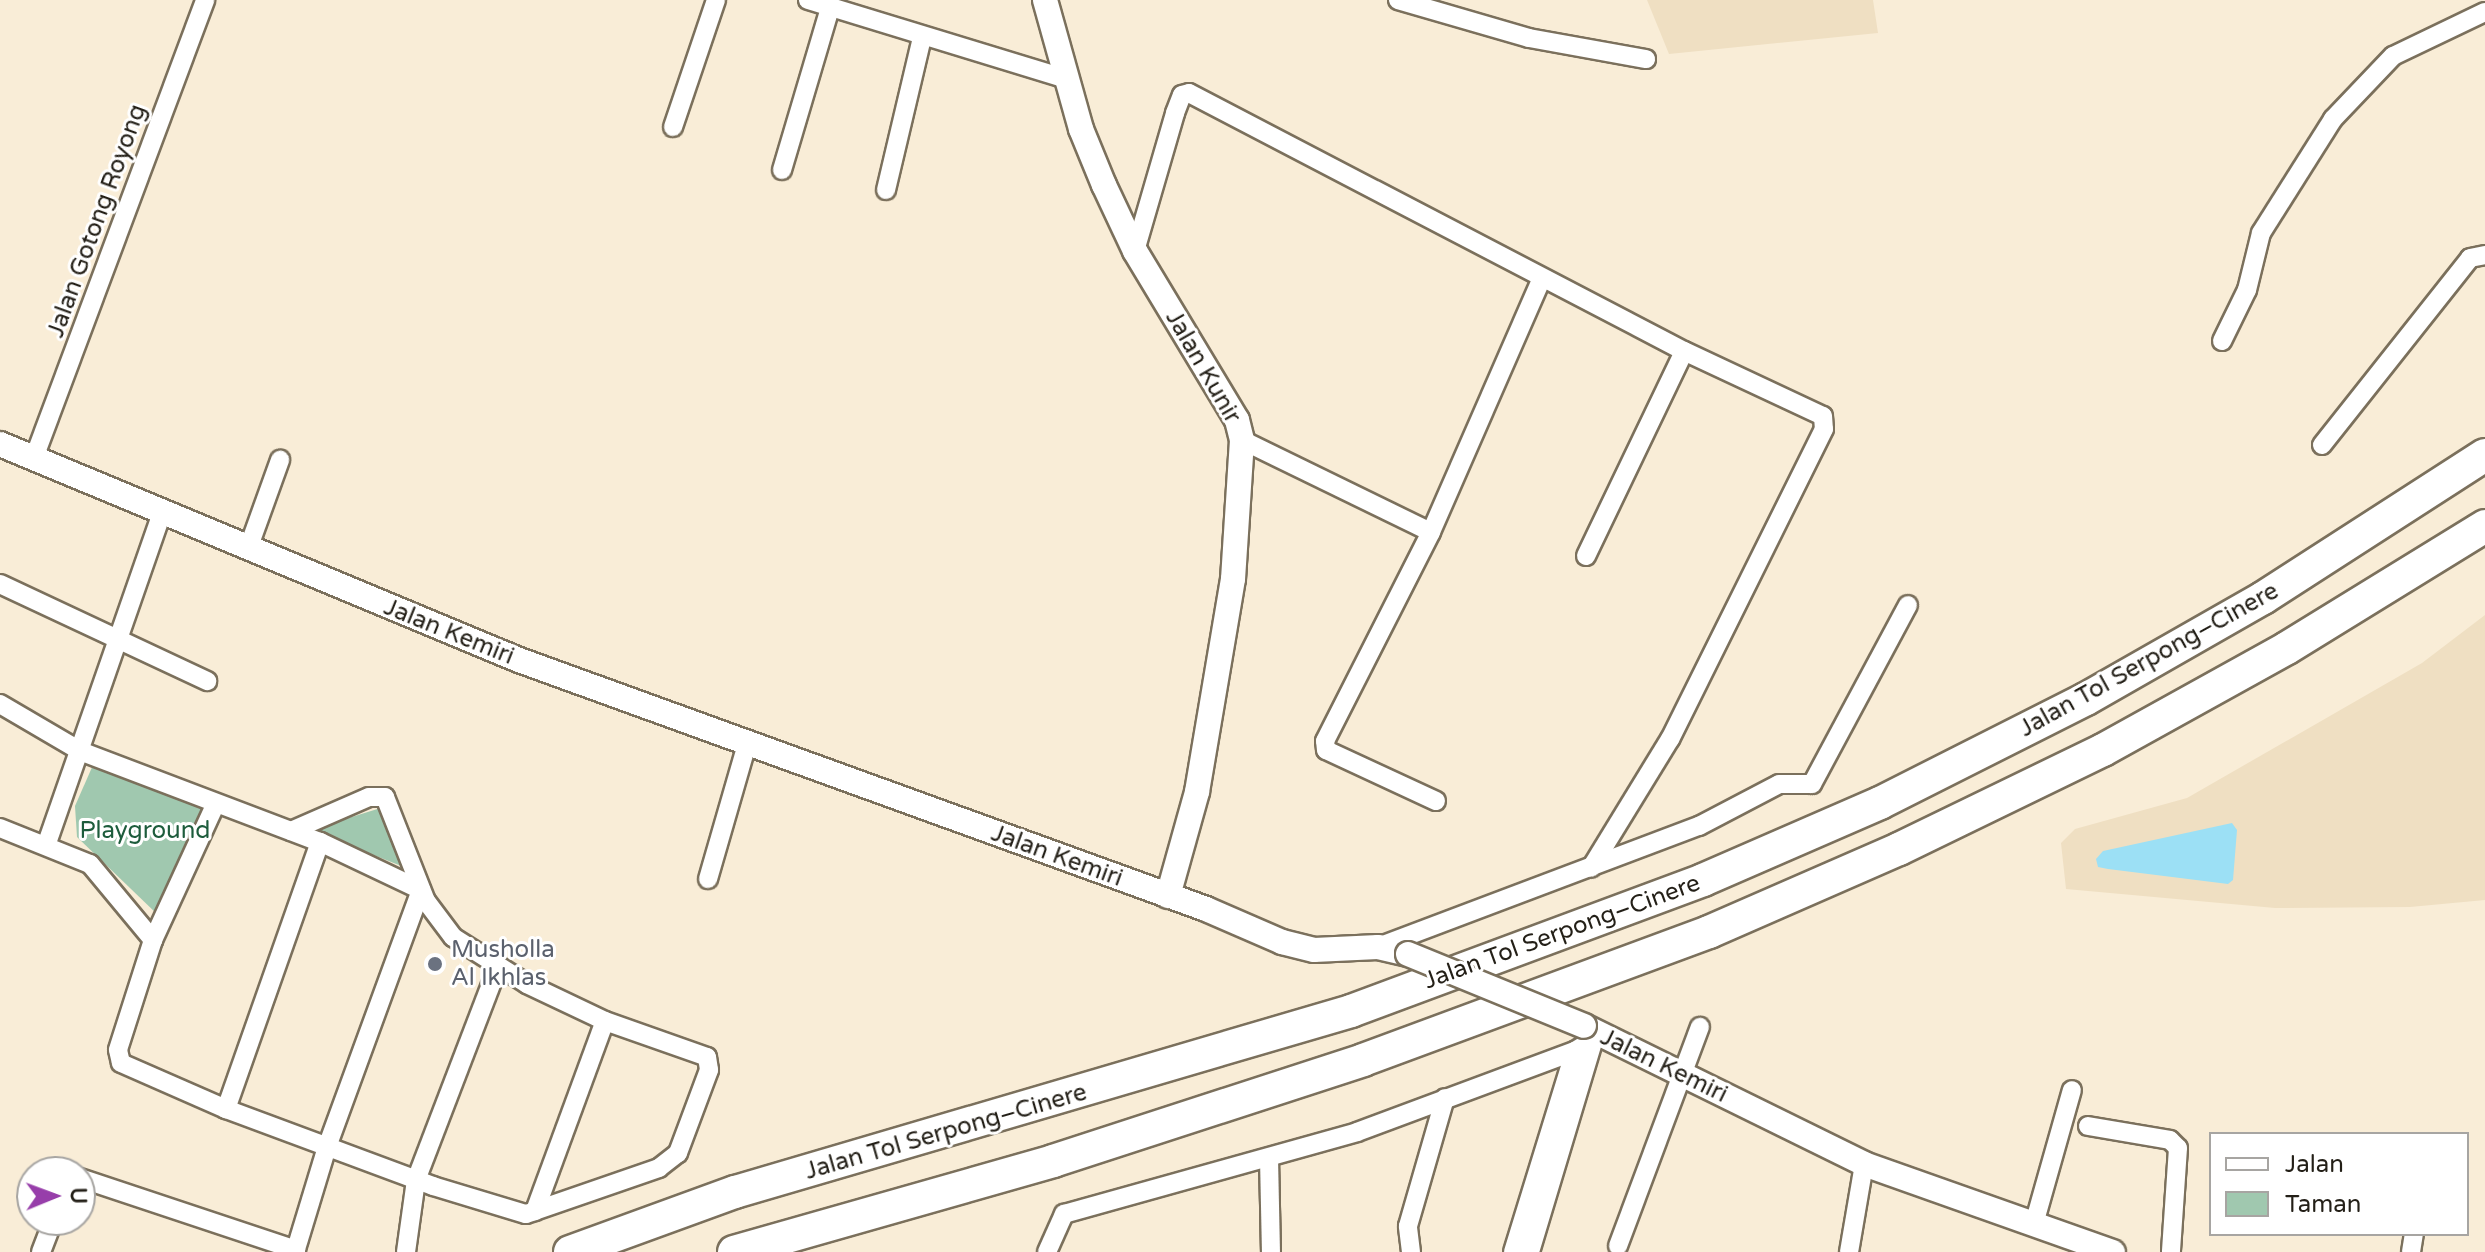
<!DOCTYPE html>
<html>
<head>
<meta charset="utf-8">
<style>
	body { margin:0 }
	#map { position:relative; width:2485px; height:1252px; overflow:hidden; background:#f9edd7; font-family:"Varela Round",sans-serif }
	div>[style] { position:absolute }
	.built>* { inset:0; background:#efdfc2 }
	.green>* { inset:0; background:#a0c8af }
	.water>* { inset:0; background:#9ce0f5 }
	.roads { filter:drop-shadow(2px 0 #7b705c) drop-shadow(-2px 0 #7b705c) drop-shadow(0 2px #7b705c) drop-shadow(0 -2px #7b705c) }
	.street>* { height:18px; margin:-9px; padding:0 9px; transform-origin:9px; border-radius:9px; background:#fff }
	.secondary>* { height:24px; margin:-12px; padding:0 12px; transform-origin:12px; border-radius:12px; background:#fff }
	.highway>* { height:32px; margin:-16px; padding:0 16px; transform-origin:16px; border-radius:16px; background:#fff }
	.bridges { filter:drop-shadow(2px 0 #7b705c) drop-shadow(-2px 0 #7b705c) drop-shadow(0 2px #7b705c) drop-shadow(0 -2px #7b705c) }
	.secondary-bridge>* { height:24px; margin:-12px; padding:0 12px; transform-origin:12px; border-radius:12px; background:#fff }
	.dots>* { width:22px; height:22px; translate:-50% -50%; box-sizing:border-box; border:4px solid #fff; border-radius:50% }
	span { translate:-50% -50%; white-space:nowrap; text-align:center; line-height:1.15; -webkit-text-stroke:6px #fff; paint-order:stroke }
	.street-label { font-size:24px; color:#231f17 }
	.park-label { font-size:24px; color:#1d5c3c }
	.worship-label { font-size:24px; color:#5b616d }
	.left { translate:0 -50%; text-align:left }
	.legend { position:absolute; left:2209px; top:1132px; width:260px; height:104px; box-sizing:border-box; background:#fff; border:2px solid #a7a5a2; margin:0; padding:10px 14px; list-style:none; font-size:24px; color:#231f17 }
	.legend li { display:flex; align-items:center; gap:16px; height:40px }
	.legend b { width:40px; border:2px solid #a7a5a2 }
	.north { position:absolute; left:16px; top:1156px; width:80px; height:80px; box-sizing:border-box; background:#fff; border:2px solid #a7a5a2; border-radius:50%; rotate:89deg; font-size:22px; font-weight:700; line-height:32px; text-align:center; color:#231f17 }
	.north::after { content:''; display:block; margin:auto; width:28px; height:36px; background:#973eaa; clip-path:polygon(50% 0,100% 100%,50% 72%,0 100%) }
</style>
</head>
<body>
<div id="map">
	<div class="built">
		<i style="clip-path:polygon(1647px 0,1873px 0,1878px 33px,1669px 54px)"></i>
		<i style="clip-path:polygon(2485px 615px,2485px 900px,2410px 907px,2275px 908px,2066px 889px,2061px 843px,2075px 829px,2187px 798px,2422px 663px)"></i>
	</div>
	<div class="green">
		<i style="clip-path:polygon(93px 765px,206px 803px,158px 915px,77px 837px,75px 806px)"></i>
		<i style="clip-path:polygon(387px 806px,409px 869px,310px 830px)"></i>
	</div>
	<div class="water">
		<i style="clip-path:polygon(2232px 823px,2237px 830px,2233px 880px,2228px 884px,2108px 869px,2098px 867px,2096px 859px,2103px 851px)"></i>
	</div>
	<div class="roads">
		<div class="street">
			<i style="left:808px;top:0;width:270px;rotate:17deg"></i>
			<i style="left:1398px;top:0;width:136px;rotate:16.2deg"></i>
			<i style="left:1529px;top:38px;width:119px;rotate:10.2deg"></i>
			<i style="left:673px;top:127px;width:134px;rotate:-71.3deg"></i>
			<i style="left:782px;top:170px;width:169px;rotate:-73.5deg"></i>
			<i style="left:886px;top:190px;width:156px;rotate:-76.7deg"></i>
			<i style="left:1135px;top:251px;width:144px;rotate:-73.8deg"></i>
			<i style="left:1175px;top:113px;width:19px;rotate:-69deg"></i>
			<i style="left:1182px;top:95px;width:7px;rotate:-16deg"></i>
			<i style="left:1189px;top:93px;width:558px;rotate:27.53deg"></i>
			<i style="left:1684px;top:351px;width:153px;rotate:25.1deg"></i>
			<i style="left:1823px;top:416px;width:13px;rotate:86deg"></i>
			<i style="left:1824px;top:429px;width:346px;rotate:116.4deg"></i>
			<i style="left:1670px;top:739px;width:151px;rotate:121.5deg"></i>
			<i style="left:2222px;top:341px;width:57px;rotate:-63.9deg"></i>
			<i style="left:2247px;top:290px;width:59px;rotate:-76.2deg"></i>
			<i style="left:2261px;top:233px;width:135px;rotate:-57.7deg"></i>
			<i style="left:2333px;top:119px;width:87px;rotate:-46.4deg"></i>
			<i style="left:2393px;top:56px;width:102px;rotate:-25.6deg"></i>
			<i style="left:1242px;top:440px;width:210px;rotate:26deg"></i>
			<i style="left:2322px;top:445px;width:238px;rotate:-51.6deg"></i>
			<i style="left:2470px;top:258px;width:15px;rotate:-11deg"></i>
			<i style="left:34px;top:458px;width:489px;rotate:-69.5deg"></i>
			<i style="left:248px;top:549px;width:95px;rotate:-70.2deg"></i>
			<i style="left:1586px;top:556px;width:227px;rotate:-64.4deg"></i>
			<i style="left:0;top:584px;width:229px;rotate:25.1deg"></i>
			<i style="left:0;top:704px;width:93px;rotate:30.4deg"></i>
			<i style="left:80px;top:751px;width:257px;rotate:20.8deg"></i>
			<i style="left:320px;top:842px;width:112px;rotate:25.4deg"></i>
			<i style="left:421px;top:890px;width:274px;rotate:110.1deg"></i>
			<i style="left:327px;top:1147px;width:110px;rotate:106.9deg"></i>
			<i style="left:1436px;top:801px;width:121px;rotate:-155.1deg"></i>
			<i style="left:1326px;top:750px;width:9px;rotate:-96deg"></i>
			<i style="left:1325px;top:741px;width:234px;rotate:-63.1deg"></i>
			<i style="left:1431px;top:532px;width:277px;rotate:-66.4deg"></i>
			<i style="left:0;top:828px;width:97px;rotate:21.8deg"></i>
			<i style="left:90px;top:864px;width:99px;rotate:50.3deg"></i>
			<i style="left:153px;top:940px;width:115px;rotate:107.7deg"></i>
			<i style="left:118px;top:1050px;width:13px;rotate:77deg"></i>
			<i style="left:121px;top:1063px;width:115px;rotate:23.7deg"></i>
			<i style="left:226px;top:1109px;width:221px;rotate:20.4deg"></i>
			<i style="left:433px;top:1186px;width:97px;rotate:16.8deg"></i>
			<i style="left:526px;top:1214px;width:9px;rotate:-18deg"></i>
			<i style="left:535px;top:1211px;width:202px;rotate:-69.8deg"></i>
			<i style="left:291px;top:831px;width:85px;rotate:-23.6deg"></i>
			<i style="left:369px;top:797px;width:16px"></i>
			<i style="left:385px;top:797px;width:112px;rotate:68.5deg"></i>
			<i style="left:426px;top:901px;width:45px;rotate:53.1deg"></i>
			<i style="left:453px;top:937px;width:88px;rotate:32.4deg"></i>
			<i style="left:527px;top:984px;width:86px;rotate:25.4deg"></i>
			<i style="left:605px;top:1021px;width:108px;rotate:19.4deg"></i>
			<i style="left:707px;top:1057px;width:13px;rotate:81deg"></i>
			<i style="left:709px;top:1070px;width:89px;rotate:110.5deg"></i>
			<i style="left:678px;top:1153px;width:24px;rotate:142deg"></i>
			<i style="left:659px;top:1168px;width:131px;rotate:160.9deg"></i>
			<i style="left:47px;top:843px;width:349px;rotate:-70.8deg"></i>
			<i style="left:708px;top:879px;width:141px;rotate:-73.9deg"></i>
			<i style="left:153px;top:940px;width:149px;rotate:-65.3deg"></i>
			<i style="left:1378px;top:947px;width:343px;rotate:-20.7deg"></i>
			<i style="left:1699px;top:826px;width:90px;rotate:-27.7deg"></i>
			<i style="left:1779px;top:784px;width:33px"></i>
			<i style="left:1812px;top:784px;width:203px;rotate:-61.8deg"></i>
			<i style="left:226px;top:1109px;width:283px;rotate:-70.6deg"></i>
			<i style="left:2088px;top:1126px;width:83px;rotate:9.7deg"></i>
			<i style="left:2170px;top:1140px;width:11px;rotate:45deg"></i>
			<i style="left:2178px;top:1148px;width:104px;rotate:93.9deg"></i>
			<i style="left:1269px;top:1158px;width:94px;rotate:88.8deg"></i>
			<i style="left:80px;top:1178px;width:228px;rotate:18.4deg"></i>
			<i style="left:2034px;top:1224px;width:139px;rotate:-74.2deg"></i>
			<i style="left:1618px;top:1246px;width:234px;rotate:-69.5deg"></i>
			<i style="left:41px;top:1252px;width:34px;rotate:-69deg"></i>
			<i style="left:406px;top:1252px;width:73px;rotate:-82.1deg"></i>
			<i style="left:416px;top:1180px;width:229px;rotate:-69deg"></i>
			<i style="left:1047px;top:1252px;width:42px;rotate:-65.9deg"></i>
			<i style="left:1064px;top:1214px;width:304px;rotate:-15.6deg"></i>
			<i style="left:1357px;top:1132px;width:233px;rotate:-20.4deg"></i>
			<i style="left:1575px;top:1051px;width:31px;rotate:-32deg"></i>
			<i style="left:1411px;top:1252px;width:26px;rotate:-97deg"></i>
			<i style="left:1408px;top:1226px;width:133px;rotate:-73.9deg"></i>
			<i style="left:1513px;top:1252px;width:210px;rotate:-72.9deg"></i>
			<i style="left:1530px;top:1252px;width:222px;rotate:-73.3deg"></i>
			<i style="left:1849px;top:1252px;width:89px;rotate:-80.3deg"></i>
			<i style="left:2411px;top:1252px;width:18px;rotate:-81deg"></i>
		</div>
		<div class="secondary">
			<i style="left:1045px;top:0;width:134px;rotate:74.4deg"></i>
			<i style="left:1081px;top:129px;width:61px;rotate:67.7deg"></i>
			<i style="left:1104px;top:185px;width:73px;rotate:64.8deg"></i>
			<i style="left:1135px;top:251px;width:197px;rotate:58.9deg"></i>
			<i style="left:1237px;top:420px;width:21px;rotate:76deg"></i>
			<i style="left:1242px;top:440px;width:139px;rotate:93.7deg"></i>
			<i style="left:1233px;top:579px;width:216px;rotate:99.6deg"></i>
			<i style="left:1197px;top:792px;width:108px;rotate:105.6deg"></i>
			<i style="left:0;top:444px;width:562px;rotate:22.6deg"></i>
			<i style="left:519px;top:660px;width:731px;rotate:19.92deg"></i>
			<i style="left:1206px;top:909px;width:83px;rotate:23.5deg"></i>
			<i style="left:1282px;top:942px;width:33px;rotate:14deg"></i>
			<i style="left:1314px;top:950px;width:64px;rotate:-2.7deg"></i>
			<i style="left:1378px;top:947px;width:31px;rotate:13deg"></i>
			<i style="left:1584px;top:1026px;width:312px;rotate:26.2deg"></i>
			<i style="left:1864px;top:1164px;width:264px;rotate:19.5deg"></i>
		</div>
		<div class="highway">
			<i style="left:570px;top:1252px;width:176px;rotate:-20deg"></i>
			<i style="left:735px;top:1192px;width:642px;rotate:-16.37deg"></i>
			<i style="left:1351px;top:1011px;width:376px;rotate:-20.4deg"></i>
			<i style="left:1703px;top:880px;width:193px;rotate:-23.5deg"></i>
			<i style="left:1880px;top:803px;width:231px;rotate:-26.8deg"></i>
			<i style="left:2086px;top:699px;width:204px;rotate:-29.7deg"></i>
			<i style="left:2263px;top:598px;width:264px;rotate:-32.8deg"></i>
			<i style="left:734px;top:1252px;width:332px;rotate:-15.9deg"></i>
			<i style="left:1053px;top:1161px;width:326px;rotate:-18deg"></i>
			<i style="left:1363px;top:1060px;width:369px;rotate:-20.3deg"></i>
			<i style="left:1709px;top:932px;width:207px;rotate:-23.6deg"></i>
			<i style="left:1899px;top:849px;width:227px;rotate:-25.9deg"></i>
			<i style="left:2103px;top:750px;width:210px;rotate:-29deg"></i>
			<i style="left:2287px;top:648px;width:233px;rotate:-31.6deg"></i>
		</div>
	</div>
	<div class="bridges">
		<div class="secondary-bridge">
			<i style="left:1408px;top:954px;width:190px;rotate:22.2deg"></i>
		</div>
	</div>
	<div class="dots">
		<i style="left:435px;top:964px;background:#6b7280"></i>
	</div>
	<div class="street-label">
		<span style="left:97px;top:221px;rotate:-70deg">Jalan Gotong Royong</span>
		<span style="left:1203px;top:367px;rotate:60deg">Jalan Kunir</span>
		<span style="left:449px;top:632px;rotate:22deg">Jalan Kemiri</span>
		<span style="left:2149px;top:660px;rotate:-29deg">Jalan Tol Serpong–Cinere</span>
		<span style="left:1057px;top:856px;rotate:20deg">Jalan Kemiri</span>
		<span style="left:1562px;top:932px;rotate:-20deg">Jalan Tol Serpong–Cinere</span>
		<span style="left:1664px;top:1066px;rotate:26deg">Jalan Kemiri</span>
		<span style="left:946px;top:1132px;rotate:-16deg">Jalan Tol Serpong–Cinere</span>
	</div>
	<div class="park-label">
		<span style="left:145px;top:831px">Playground</span>
	</div>
	<div class="worship-label">
		<span class="left" style="left:451px;top:964px">Musholla<br>Al Ikhlas</span>
	</div>
	<ul class="legend">
	<li><b style="height:10px;background:#fff"></b>Jalan</li>
	<li><b style="height:22px;background:#a0c8af"></b>Taman</li>
	</ul>
	<div class="north">U</div>
</div>
</body>
</html>
